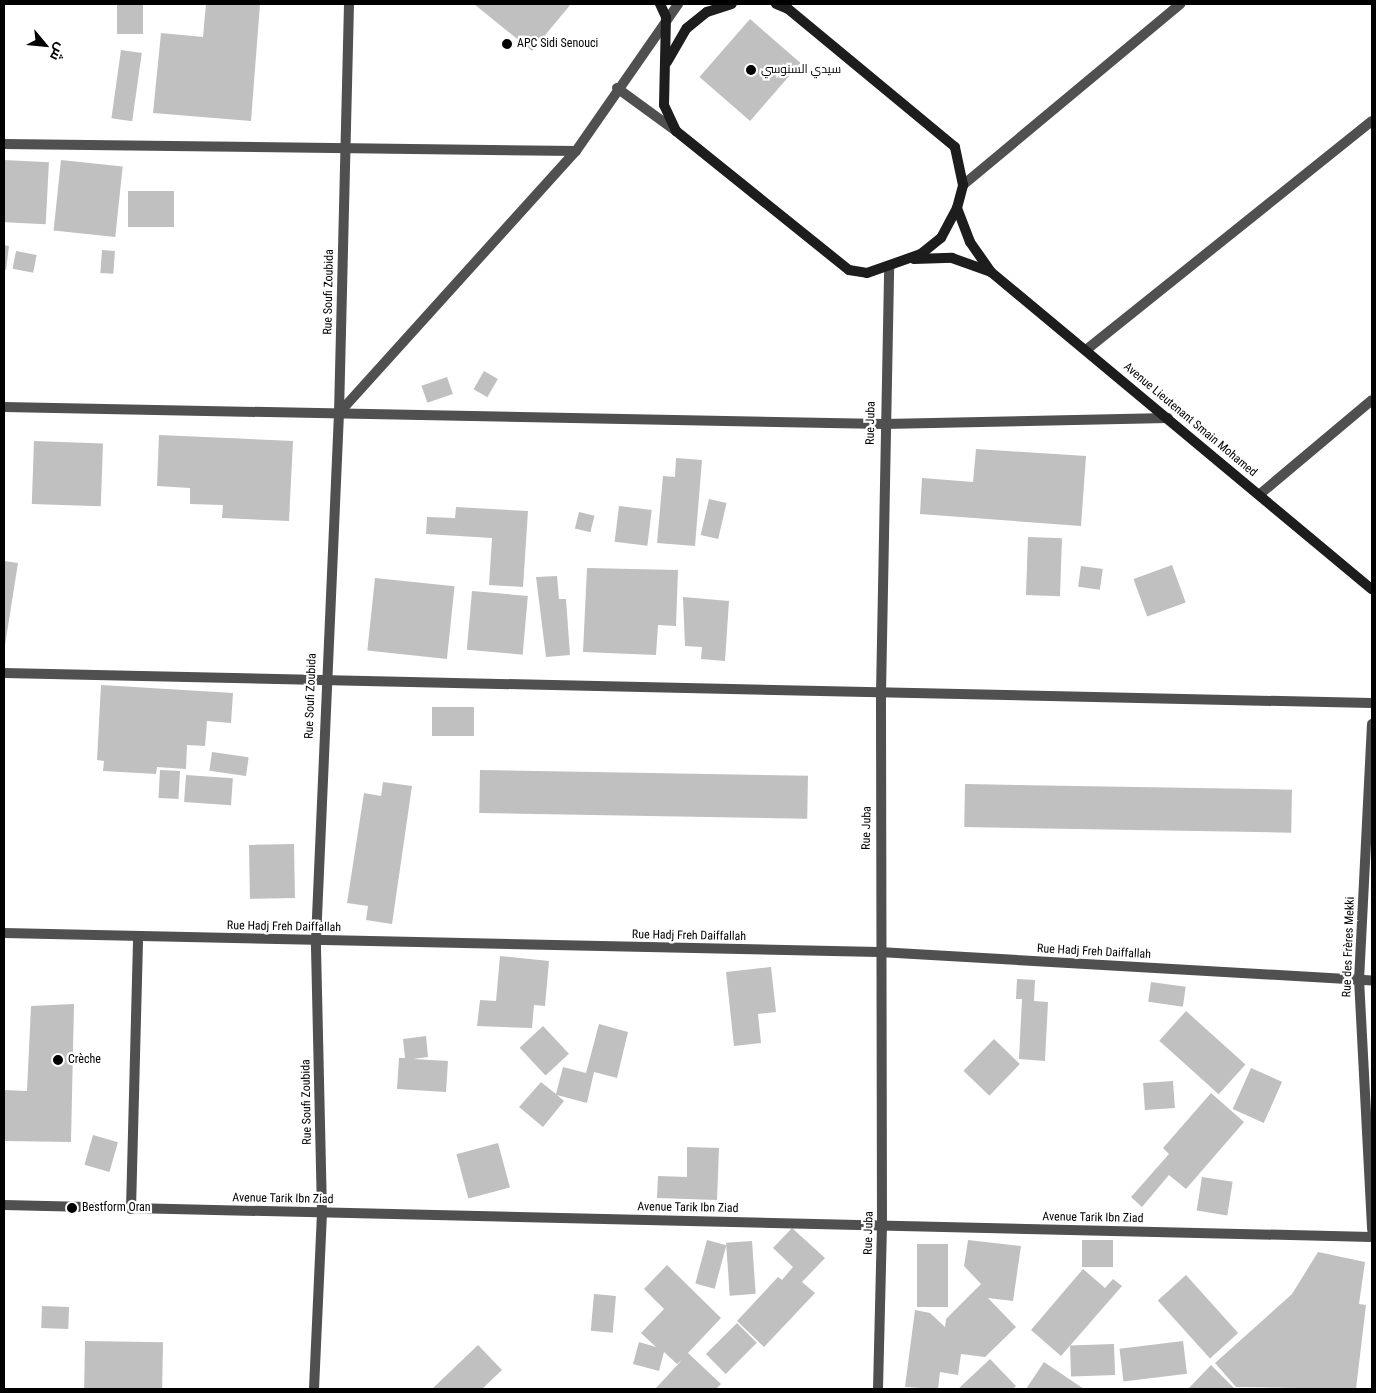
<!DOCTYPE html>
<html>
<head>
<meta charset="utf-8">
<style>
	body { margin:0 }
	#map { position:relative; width:1376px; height:1393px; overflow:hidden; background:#fff; font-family:"Roboto Condensed",Cairo,sans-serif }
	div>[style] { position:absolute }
	.building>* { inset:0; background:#c0c0c0; transform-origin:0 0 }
	.minor>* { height:10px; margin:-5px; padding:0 5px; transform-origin:5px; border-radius:5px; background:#505050 }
	.tertiary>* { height:10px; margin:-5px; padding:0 5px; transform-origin:5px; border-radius:5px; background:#505050 }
	.secondary>* { height:10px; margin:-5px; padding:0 5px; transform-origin:5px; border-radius:5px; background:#1d1d1d }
	.dots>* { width:14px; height:14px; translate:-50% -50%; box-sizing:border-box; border:2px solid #fff; border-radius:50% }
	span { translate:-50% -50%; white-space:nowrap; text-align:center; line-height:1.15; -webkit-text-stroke:4.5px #fff; paint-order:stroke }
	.poi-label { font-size:12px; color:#000 }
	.left { translate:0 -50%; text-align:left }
	.street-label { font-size:12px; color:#000 }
	.frame { position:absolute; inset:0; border:5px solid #000; pointer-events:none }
	.north { position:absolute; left:20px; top:20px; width:50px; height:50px; -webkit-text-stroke:4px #fff; paint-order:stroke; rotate:118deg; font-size:14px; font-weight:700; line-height:20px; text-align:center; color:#000 }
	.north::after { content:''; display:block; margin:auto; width:18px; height:22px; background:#000; clip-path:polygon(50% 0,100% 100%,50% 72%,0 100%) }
</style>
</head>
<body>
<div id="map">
	<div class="building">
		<i style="clip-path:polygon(206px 4px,260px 4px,251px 121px,153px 113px,161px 33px,203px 37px)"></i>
		<i style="clip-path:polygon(474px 4px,571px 4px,532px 51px)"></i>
		<i style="left:117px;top:5px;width:26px;height:29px"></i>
		<i style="left:750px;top:19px;width:67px;height:77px;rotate:41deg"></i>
		<i style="left:121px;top:50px;width:21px;height:69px;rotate:8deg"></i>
		<i style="left:4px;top:160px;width:45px;height:62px;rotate:3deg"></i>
		<i style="left:61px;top:160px;width:62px;height:71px;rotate:6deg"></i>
		<i style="left:128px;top:191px;width:46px;height:36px"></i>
		<i style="clip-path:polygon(4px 245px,9px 246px,6px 270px,4px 270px)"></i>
		<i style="left:102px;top:250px;width:13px;height:23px;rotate:4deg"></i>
		<i style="left:16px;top:251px;width:21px;height:18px;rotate:11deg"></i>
		<i style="left:484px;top:371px;width:16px;height:21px;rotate:30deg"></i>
		<i style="left:447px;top:377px;width:18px;height:27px;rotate:71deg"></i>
		<i style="clip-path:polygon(159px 435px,293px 441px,289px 521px,222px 518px,223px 505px,190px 504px,190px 488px,157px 486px)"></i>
		<i style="left:34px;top:441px;width:69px;height:63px;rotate:2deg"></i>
		<i style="clip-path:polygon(976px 449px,1086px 456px,1081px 526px,920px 514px,922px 478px,973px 482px)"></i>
		<i style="clip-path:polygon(676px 458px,702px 460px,695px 546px,657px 543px,663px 476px,675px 477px)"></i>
		<i style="left:709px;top:499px;width:18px;height:37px;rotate:13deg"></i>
		<i style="left:619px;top:506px;width:33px;height:36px;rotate:7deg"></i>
		<i style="clip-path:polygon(456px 507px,528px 511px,523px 587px,489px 585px,492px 538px,426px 534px,427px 517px,455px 518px)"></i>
		<i style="left:579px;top:512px;width:16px;height:17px;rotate:14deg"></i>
		<i style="left:1028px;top:537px;width:34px;height:58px;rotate:2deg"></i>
		<i style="clip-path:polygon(4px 561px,18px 563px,5px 645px,4px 645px)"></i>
		<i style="left:1172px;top:565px;width:40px;height:41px;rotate:70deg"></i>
		<i style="left:1081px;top:566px;width:22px;height:21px;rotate:8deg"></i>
		<i style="clip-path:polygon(587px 568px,678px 570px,676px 626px,658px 625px,656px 655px,583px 652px)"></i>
		<i style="clip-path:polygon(557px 576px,559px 599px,566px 599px,570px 655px,546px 657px,536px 577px)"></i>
		<i style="left:375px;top:578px;width:80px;height:73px;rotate:6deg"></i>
		<i style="left:472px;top:591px;width:56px;height:59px;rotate:5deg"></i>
		<i style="clip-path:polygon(683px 597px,729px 601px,725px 661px,701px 659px,702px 647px,685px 646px)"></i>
		<i style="clip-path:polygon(101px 685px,233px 693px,231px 723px,207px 721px,205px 746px,187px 745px,186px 769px,157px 767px,156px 774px,103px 771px,104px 761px,97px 760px)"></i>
		<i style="left:474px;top:707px;width:29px;height:42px;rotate:90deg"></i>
		<i style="left:212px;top:752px;width:37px;height:19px;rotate:8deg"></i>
		<i style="left:160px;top:770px;width:20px;height:28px;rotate:3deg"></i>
		<i style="left:480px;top:770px;width:328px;height:43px;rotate:1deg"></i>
		<i style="left:186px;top:775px;width:47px;height:27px;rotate:4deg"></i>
		<i style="clip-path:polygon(383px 782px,412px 786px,392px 924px,366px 920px,368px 906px,347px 903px,364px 793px,381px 796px)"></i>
		<i style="left:965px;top:784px;width:327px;height:43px;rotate:1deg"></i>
		<i style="left:294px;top:844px;width:54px;height:45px;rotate:89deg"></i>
		<i style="clip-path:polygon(500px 956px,549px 961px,545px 1006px,534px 1005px,532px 1028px,477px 1026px,480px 1000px,496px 1001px)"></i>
		<i style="clip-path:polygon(771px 967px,776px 1012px,758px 1014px,761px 1043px,734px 1046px,726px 972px)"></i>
		<i style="clip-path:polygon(1017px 979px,1035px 980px,1034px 1001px,1048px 1002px,1045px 1061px,1019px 1059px,1022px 999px,1016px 999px)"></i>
		<i style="left:1151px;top:982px;width:35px;height:20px;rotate:8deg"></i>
		<i style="clip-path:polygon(74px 1004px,71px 1142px,4px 1141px,4px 1090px,27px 1091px,31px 1006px)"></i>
		<i style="left:1186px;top:1011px;width:80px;height:40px;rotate:42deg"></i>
		<i style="clip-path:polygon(599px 1024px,628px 1032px,617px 1078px,594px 1072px,587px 1103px,557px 1095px,564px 1101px,543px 1127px,519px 1107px,541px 1082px,556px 1094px,563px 1067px,586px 1073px)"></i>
		<i style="left:543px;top:1026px;width:38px;height:32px;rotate:47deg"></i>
		<i style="clip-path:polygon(426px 1036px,428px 1057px,413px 1059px,448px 1061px,446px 1092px,397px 1089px,399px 1058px,405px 1058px,403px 1039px)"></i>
		<i style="left:994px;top:1039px;width:36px;height:44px;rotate:44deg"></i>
		<i style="left:1251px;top:1068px;width:34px;height:45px;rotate:24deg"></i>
		<i style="left:1173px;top:1081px;width:27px;height:30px;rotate:86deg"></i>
		<i style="clip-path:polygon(1211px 1093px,1244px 1122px,1186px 1189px,1169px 1175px,1142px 1207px,1131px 1197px,1169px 1154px,1163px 1148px)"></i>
		<i style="left:93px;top:1135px;width:26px;height:31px;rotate:16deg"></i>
		<i style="left:498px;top:1143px;width:46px;height:43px;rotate:75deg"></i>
		<i style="clip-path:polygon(687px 1147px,719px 1148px,717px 1200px,657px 1198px,658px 1176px,687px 1177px)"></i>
		<i style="left:1202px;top:1177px;width:31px;height:34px;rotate:9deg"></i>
		<i style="clip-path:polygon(792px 1228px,825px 1258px,802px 1282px,815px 1293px,764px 1347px,737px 1321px,778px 1277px,782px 1280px,793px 1267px,773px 1248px)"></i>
		<i style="left:707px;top:1240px;width:20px;height:45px;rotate:15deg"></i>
		<i style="clip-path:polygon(968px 1240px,1021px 1246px,1013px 1301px,988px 1298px,1016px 1327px,985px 1357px,961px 1354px,958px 1375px,940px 1372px,938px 1389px,905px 1387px,915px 1310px,930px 1313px,945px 1327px,946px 1319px,981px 1284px,964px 1266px)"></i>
		<i style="left:1082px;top:1240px;width:31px;height:27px"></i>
		<i style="left:752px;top:1241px;width:53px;height:26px;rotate:86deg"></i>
		<i style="left:917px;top:1244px;width:31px;height:63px"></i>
		<i style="clip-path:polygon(1318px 1252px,1365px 1262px,1359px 1304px,1366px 1305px,1356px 1389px,1236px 1387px,1215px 1363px,1292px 1294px)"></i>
		<i style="clip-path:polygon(667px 1265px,721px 1318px,688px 1353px,721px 1384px,716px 1389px,655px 1389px,682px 1360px,677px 1364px,664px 1352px,659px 1371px,633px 1364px,639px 1342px,656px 1347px,641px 1333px,664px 1309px,644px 1289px)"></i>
		<i style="clip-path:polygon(1083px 1269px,1105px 1288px,1113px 1279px,1122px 1286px,1061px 1356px,1031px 1330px)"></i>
		<i style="left:1186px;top:1275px;width:78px;height:38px;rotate:48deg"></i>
		<i style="left:594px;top:1294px;width:22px;height:37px;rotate:5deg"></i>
		<i style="left:42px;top:1306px;width:27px;height:22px;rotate:2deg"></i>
		<i style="left:737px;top:1323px;width:28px;height:44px;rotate:45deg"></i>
		<i style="left:85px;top:1341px;width:78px;height:48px;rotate:1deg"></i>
		<i style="left:1183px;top:1341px;width:33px;height:64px;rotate:83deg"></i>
		<i style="left:1114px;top:1344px;width:31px;height:44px;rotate:88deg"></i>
		<i style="clip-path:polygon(478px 1345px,502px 1370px,482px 1389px,432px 1389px)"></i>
		<i style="clip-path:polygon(990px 1359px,1016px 1386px,1013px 1389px,958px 1389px)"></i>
		<i style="clip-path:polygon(1044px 1362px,1084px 1389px,1026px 1389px)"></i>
		<i style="clip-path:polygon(1211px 1365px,1235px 1389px,1188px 1389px)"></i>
	</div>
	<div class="minor">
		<i style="left:617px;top:88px;width:73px;rotate:36.1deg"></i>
		<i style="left:4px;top:144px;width:572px;rotate:0.7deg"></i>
		<i style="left:963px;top:185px;width:283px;rotate:-39.8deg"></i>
		<i style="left:1086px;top:350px;width:366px;rotate:-38.7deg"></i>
		<i style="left:4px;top:407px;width:880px;rotate:1.11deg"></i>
		<i style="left:884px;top:424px;width:284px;rotate:-1.2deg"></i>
		<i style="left:339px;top:413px;width:353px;rotate:-47.9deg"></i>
		<i style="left:576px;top:151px;width:179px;rotate:-55.2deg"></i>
		<i style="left:1260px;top:494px;width:146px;rotate:-40deg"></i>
		<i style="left:4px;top:673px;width:1368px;rotate:1.26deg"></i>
		<i style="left:1372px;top:724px;width:255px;rotate:92.9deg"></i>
		<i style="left:1359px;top:979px;width:251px;rotate:87deg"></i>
		<i style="left:4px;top:933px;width:875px;rotate:1.24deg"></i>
		<i style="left:879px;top:952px;width:494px;rotate:3.3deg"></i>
		<i style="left:4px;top:1205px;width:1368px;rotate:1.34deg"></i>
		<i style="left:131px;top:1209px;width:273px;rotate:-88.5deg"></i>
		<i style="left:878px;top:1389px;width:163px;rotate:-88.6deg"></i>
		<i style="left:882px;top:1226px;width:533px;rotate:-90.11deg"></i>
		<i style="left:881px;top:693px;width:425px;rotate:-88.9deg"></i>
	</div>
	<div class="tertiary">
		<i style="left:314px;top:1389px;width:177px;rotate:-87.4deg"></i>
		<i style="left:322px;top:1212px;width:272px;rotate:-91.3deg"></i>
		<i style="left:316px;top:940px;width:528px;rotate:-87.5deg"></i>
		<i style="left:339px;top:413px;width:409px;rotate:-88.6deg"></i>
	</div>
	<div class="secondary">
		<i style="left:660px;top:4px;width:14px;rotate:65deg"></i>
		<i style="left:666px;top:17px;width:88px;rotate:91.3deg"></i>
		<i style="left:664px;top:105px;width:29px;rotate:65deg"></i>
		<i style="left:676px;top:131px;width:222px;rotate:38.8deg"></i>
		<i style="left:849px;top:270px;width:18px;rotate:9deg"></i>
		<i style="left:867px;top:273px;width:57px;rotate:-19.4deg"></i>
		<i style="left:921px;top:254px;width:26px;rotate:-39deg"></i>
		<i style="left:941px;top:238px;width:34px;rotate:-62deg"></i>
		<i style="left:957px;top:208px;width:24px;rotate:-75deg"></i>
		<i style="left:963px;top:185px;width:39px;rotate:-102deg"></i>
		<i style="left:955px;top:147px;width:217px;rotate:-140.4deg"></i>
		<i style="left:788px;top:9px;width:13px;rotate:-157deg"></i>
		<i style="left:667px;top:62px;width:39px;rotate:-60deg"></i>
		<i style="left:687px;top:28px;width:26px;rotate:-39deg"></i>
		<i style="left:707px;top:12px;width:26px;rotate:-18deg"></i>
		<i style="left:957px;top:208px;width:36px;rotate:69deg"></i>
		<i style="left:970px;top:242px;width:37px;rotate:55deg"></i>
		<i style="left:991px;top:272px;width:496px;rotate:39.8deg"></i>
		<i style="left:914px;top:259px;width:38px;rotate:-2deg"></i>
		<i style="left:952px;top:258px;width:41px;rotate:19.7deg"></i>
	</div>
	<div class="dots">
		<i style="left:507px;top:44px;background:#000"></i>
		<i style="left:751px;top:70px;background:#000"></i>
		<i style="left:58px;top:1060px;background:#000"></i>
		<i style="left:72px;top:1208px;background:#000"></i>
	</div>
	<div class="poi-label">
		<span class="left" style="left:517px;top:44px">APC Sidi Senouci</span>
		<span class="left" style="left:761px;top:70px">سيدي السنوسي</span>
		<span class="left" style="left:68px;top:1060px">Crèche</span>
		<span class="left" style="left:82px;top:1208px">Bestform Oran</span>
	</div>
	<div class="street-label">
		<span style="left:329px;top:292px;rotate:-89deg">Rue Soufi Zoubida</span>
		<span style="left:1190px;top:420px;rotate:40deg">Avenue Lieutenant Smain Mohamed</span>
		<span style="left:871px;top:423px;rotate:-89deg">Rue Juba</span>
		<span style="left:311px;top:696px;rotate:-88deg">Rue Soufi Zoubida</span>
		<span style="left:867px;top:828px;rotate:-89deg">Rue Juba</span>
		<span style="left:284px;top:927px;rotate:1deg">Rue Hadj Freh Daiffallah</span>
		<span style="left:689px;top:936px;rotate:1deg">Rue Hadj Freh Daiffallah</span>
		<span style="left:1349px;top:947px;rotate:-88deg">Rue des Frères Mekki</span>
		<span style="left:1094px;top:952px;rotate:3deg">Rue Hadj Freh Daiffallah</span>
		<span style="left:307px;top:1102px;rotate:-91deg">Rue Soufi Zoubida</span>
		<span style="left:283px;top:1199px;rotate:1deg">Avenue Tarik Ibn Ziad</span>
		<span style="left:688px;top:1208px;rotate:1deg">Avenue Tarik Ibn Ziad</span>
		<span style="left:1093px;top:1218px;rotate:1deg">Avenue Tarik Ibn Ziad</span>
		<span style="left:869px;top:1233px;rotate:-89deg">Rue Juba</span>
	</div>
	<div class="frame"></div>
	<div class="north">ش</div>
</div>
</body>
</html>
